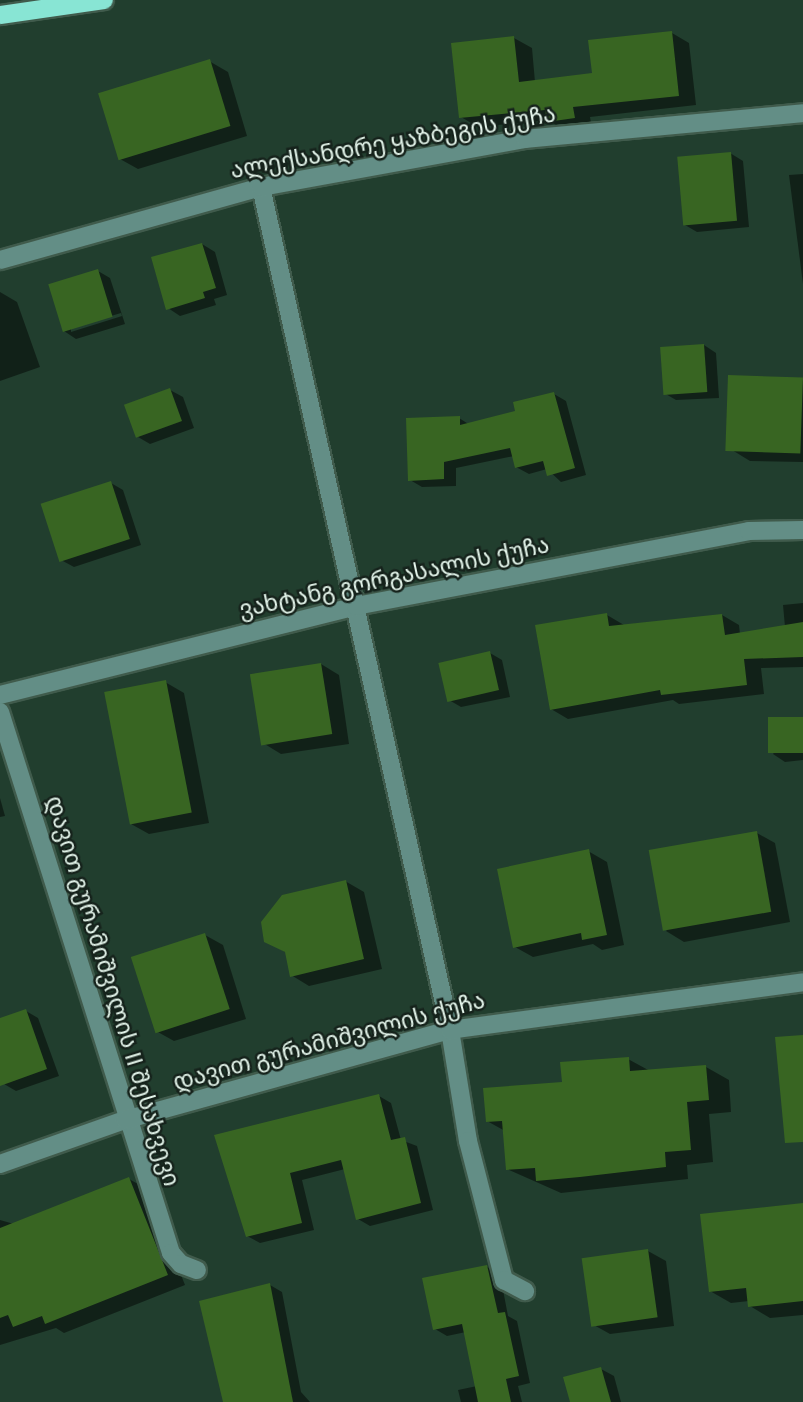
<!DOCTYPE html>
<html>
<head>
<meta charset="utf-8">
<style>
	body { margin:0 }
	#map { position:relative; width:803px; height:1402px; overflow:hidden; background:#213e2e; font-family:"Public Sans","Noto Sans Georgian",sans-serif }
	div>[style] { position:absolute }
	.shadow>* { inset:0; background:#0007 }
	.building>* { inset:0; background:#386522; transform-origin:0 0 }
	.roads { filter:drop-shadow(2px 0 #405b4c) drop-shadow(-2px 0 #405b4c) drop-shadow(0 2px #405b4c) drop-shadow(0 -2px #405b4c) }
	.minor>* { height:18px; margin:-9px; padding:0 9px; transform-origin:9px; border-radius:9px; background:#638e86 }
	.major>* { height:18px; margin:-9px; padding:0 9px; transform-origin:9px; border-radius:9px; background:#88e5d4 }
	span { translate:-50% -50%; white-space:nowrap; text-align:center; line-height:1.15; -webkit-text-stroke:5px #15221b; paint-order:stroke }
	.street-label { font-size:23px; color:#e3f4ea }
</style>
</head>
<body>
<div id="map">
	<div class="shadow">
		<i style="clip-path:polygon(672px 33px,689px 43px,696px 105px,590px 117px,592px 128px,566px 131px,548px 120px,478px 127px,461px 117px,514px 38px,532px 48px,535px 82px,594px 75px)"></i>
		<i style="clip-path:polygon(209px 61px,228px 72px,247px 136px,138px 169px,120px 159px)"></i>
		<i style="clip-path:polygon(730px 153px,743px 161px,749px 227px,697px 232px,685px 225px)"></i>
		<i style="clip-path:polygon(803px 174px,803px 284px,789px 175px)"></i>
		<i style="clip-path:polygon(202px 244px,215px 252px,227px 295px,214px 299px,216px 305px,180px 316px,168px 308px)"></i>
		<i style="clip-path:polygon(evenodd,98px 271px,110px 278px,125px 324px,76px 339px,64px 331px,98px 271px,121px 313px,122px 316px,71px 332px,71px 328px,121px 313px)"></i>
		<i style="clip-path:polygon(0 292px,17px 302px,40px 367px,0 381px)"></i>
		<i style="clip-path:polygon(704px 345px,716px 353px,719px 398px,676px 400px,664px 393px)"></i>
		<i style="clip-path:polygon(803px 380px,803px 462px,750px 461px,732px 450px)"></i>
		<i style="clip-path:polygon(170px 390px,183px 397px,194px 428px,150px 444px,138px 437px)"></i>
		<i style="clip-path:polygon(554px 394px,566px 401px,586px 475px,561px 482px,547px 469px,529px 474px,516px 467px,514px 456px,456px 468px,456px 486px,422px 487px,410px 480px,459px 418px,470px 425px,517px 412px)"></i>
		<i style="clip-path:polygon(111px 483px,123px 490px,141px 545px,74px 567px,61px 560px)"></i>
		<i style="clip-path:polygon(803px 603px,803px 667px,761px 668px,764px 694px,679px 704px,673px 700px,568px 719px,551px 709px,607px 615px,624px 625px,722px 615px,739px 625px,740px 634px,785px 627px,783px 605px)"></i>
		<i style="clip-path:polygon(490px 653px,502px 660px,510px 697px,461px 707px,449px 700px)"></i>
		<i style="clip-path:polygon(321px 664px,339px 675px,349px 744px,281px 754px,263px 743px)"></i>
		<i style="clip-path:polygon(165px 682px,184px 693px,209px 823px,149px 834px,131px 824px)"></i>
		<i style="clip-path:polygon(803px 718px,803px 760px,785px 762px,773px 754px)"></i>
		<i style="clip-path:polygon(0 798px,5px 816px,0 817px)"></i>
		<i style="clip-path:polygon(757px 833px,775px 843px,790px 922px,684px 942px,666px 931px)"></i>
		<i style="clip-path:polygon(588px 851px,607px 862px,624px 945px,602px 950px,593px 944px,533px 957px,515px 947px)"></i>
		<i style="clip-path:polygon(345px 881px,364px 892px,382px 969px,309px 986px,291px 975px,287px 953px,266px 941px)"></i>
		<i style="clip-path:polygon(205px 935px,223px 945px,246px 1019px,174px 1041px,156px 1031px)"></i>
		<i style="clip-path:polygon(26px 1011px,38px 1018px,59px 1076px,16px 1091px,4px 1084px,0 1073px,0 1020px)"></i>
		<i style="clip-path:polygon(628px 1059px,650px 1071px,706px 1067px,729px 1080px,731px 1112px,709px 1114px,713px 1162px,687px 1165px,688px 1179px,561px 1193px,507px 1169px,505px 1131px,487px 1121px)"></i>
		<i style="clip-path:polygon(379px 1096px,391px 1103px,401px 1140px,417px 1146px,433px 1210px,370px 1226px,358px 1219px,345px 1169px,302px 1180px,314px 1230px,260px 1243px,247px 1236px,216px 1136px)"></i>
		<i style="clip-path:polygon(129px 1179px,147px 1189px,185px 1285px,64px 1333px,56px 1328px,0 1345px,0 1220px,14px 1224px)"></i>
		<i style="clip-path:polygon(803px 1204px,803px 1315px,770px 1318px,750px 1306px,749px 1301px,731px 1303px,710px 1291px)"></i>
		<i style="clip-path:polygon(648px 1251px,666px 1261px,674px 1326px,610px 1334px,592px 1324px)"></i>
		<i style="clip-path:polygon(487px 1267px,500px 1274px,508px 1316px,517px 1321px,530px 1383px,518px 1386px,522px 1402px,461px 1402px,458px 1390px,477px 1386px,466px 1332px,447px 1336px,435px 1329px)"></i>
		<i style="clip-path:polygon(270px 1285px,282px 1292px,301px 1392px,310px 1402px,225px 1402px)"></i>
		<i style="clip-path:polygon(601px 1369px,614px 1376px,621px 1402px,572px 1402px)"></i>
	</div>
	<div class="building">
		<i style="clip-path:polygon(672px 31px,679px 96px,573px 107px,575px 118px,547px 122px,545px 110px,459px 118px,451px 43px,514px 36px,519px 82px,592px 73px,588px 40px)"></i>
		<i style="left:210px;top:59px;width:70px;height:117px;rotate:73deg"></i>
		<i style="left:731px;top:152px;width:69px;height:54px;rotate:85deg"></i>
		<i style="clip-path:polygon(202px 243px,216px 288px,203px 292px,205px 298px,166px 310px,151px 257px)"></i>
		<i style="left:98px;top:269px;width:50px;height:52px;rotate:73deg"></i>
		<i style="left:704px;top:344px;width:48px;height:44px;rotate:86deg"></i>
		<i style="left:728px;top:375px;width:75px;height:76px;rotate:2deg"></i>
		<i style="left:170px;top:388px;width:35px;height:49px;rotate:70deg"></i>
		<i style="clip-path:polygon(554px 392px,575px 468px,547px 476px,543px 461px,515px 468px,510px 448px,444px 462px,444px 479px,408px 481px,406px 418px,460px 416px,460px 425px,515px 411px,513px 402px)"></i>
		<i style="left:111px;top:481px;width:61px;height:74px;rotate:72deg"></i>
		<i style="clip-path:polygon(607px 613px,609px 626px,722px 614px,725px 635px,803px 622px,803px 657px,744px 659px,747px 685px,661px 695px,660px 690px,550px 710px,535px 625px)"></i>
		<i style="left:490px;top:651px;width:40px;height:53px;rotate:77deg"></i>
		<i style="left:321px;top:663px;width:72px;height:72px;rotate:81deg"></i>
		<i style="left:166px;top:680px;width:135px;height:63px;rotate:79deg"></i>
		<i style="left:803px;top:717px;width:36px;height:35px;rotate:90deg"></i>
		<i style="left:757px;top:831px;width:82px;height:110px;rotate:80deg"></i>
		<i style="clip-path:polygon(589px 849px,607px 935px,582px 940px,581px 933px,513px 948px,497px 869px)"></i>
		<i style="clip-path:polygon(346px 880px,364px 959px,290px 977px,285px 952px,264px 942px,261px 922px,282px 895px)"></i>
		<i style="left:205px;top:933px;width:80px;height:78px;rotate:72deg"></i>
		<i style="clip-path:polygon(26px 1009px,47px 1069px,0 1086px,0 1018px)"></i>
		<i style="clip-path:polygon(803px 1035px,803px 1142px,785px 1143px,775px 1037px)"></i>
		<i style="clip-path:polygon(629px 1057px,630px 1071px,706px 1065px,709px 1100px,687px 1102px,691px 1150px,665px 1152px,666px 1167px,580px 1177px,536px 1181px,535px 1168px,506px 1170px,502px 1121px,486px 1122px,483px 1088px,562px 1082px,560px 1062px)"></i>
		<i style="clip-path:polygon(379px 1094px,391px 1140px,405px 1137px,421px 1203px,356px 1220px,341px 1160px,290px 1173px,302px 1223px,246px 1237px,214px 1135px)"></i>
		<i style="clip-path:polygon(129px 1177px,168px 1275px,45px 1324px,42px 1316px,13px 1327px,8px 1315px,0 1318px,0 1228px)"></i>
		<i style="clip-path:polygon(803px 1203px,803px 1301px,748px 1307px,746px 1288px,709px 1292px,700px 1214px)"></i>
		<i style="left:648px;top:1249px;width:69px;height:67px;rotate:82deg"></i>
		<i style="clip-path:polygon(487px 1265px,498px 1313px,505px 1312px,519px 1376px,506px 1379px,511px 1402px,478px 1402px,462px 1324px,433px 1330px,422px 1278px)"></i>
		<i style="clip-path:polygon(270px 1283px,293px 1402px,223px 1402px,199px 1301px)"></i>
		<i style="clip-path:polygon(601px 1367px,611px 1402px,570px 1402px,563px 1377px)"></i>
	</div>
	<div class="roads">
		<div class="minor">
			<i style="left:261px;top:187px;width:864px;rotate:77.36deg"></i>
			<i style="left:450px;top:1030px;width:112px;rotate:80.8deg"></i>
			<i style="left:468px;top:1141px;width:144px;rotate:75.5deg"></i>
			<i style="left:504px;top:1280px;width:24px;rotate:28deg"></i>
			<i style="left:0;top:260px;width:271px;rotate:-15.6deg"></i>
			<i style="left:261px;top:187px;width:268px;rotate:-10.3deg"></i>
			<i style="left:525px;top:139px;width:279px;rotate:-5.3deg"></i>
			<i style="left:0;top:695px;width:367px;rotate:-14deg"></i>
			<i style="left:356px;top:606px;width:400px;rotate:-10.8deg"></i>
			<i style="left:749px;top:531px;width:54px;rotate:-1.1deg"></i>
			<i style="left:0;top:712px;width:567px;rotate:72.46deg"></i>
			<i style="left:171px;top:1253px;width:15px;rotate:48deg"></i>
			<i style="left:181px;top:1264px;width:17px;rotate:21deg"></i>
			<i style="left:0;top:1164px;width:133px;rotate:-19.4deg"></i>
			<i style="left:125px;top:1120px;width:337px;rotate:-15.5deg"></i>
			<i style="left:450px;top:1030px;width:356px;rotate:-7.7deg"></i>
		</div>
		<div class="major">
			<i style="left:0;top:15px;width:105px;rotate:-8.2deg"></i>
		</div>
	</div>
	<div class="street-label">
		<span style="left:393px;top:142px;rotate:-10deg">ალექსანდრე ყაზბეგის ქუჩა</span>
		<span style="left:394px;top:577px;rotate:-12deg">ვახტანგ გორგასალის ქუჩა</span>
		<span style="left:113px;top:991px;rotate:73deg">დავით გურამიშვილის II შესახვევი</span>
		<span style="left:329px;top:1041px;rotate:-15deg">დავით გურამიშვილის ქუჩა</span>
	</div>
</div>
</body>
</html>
